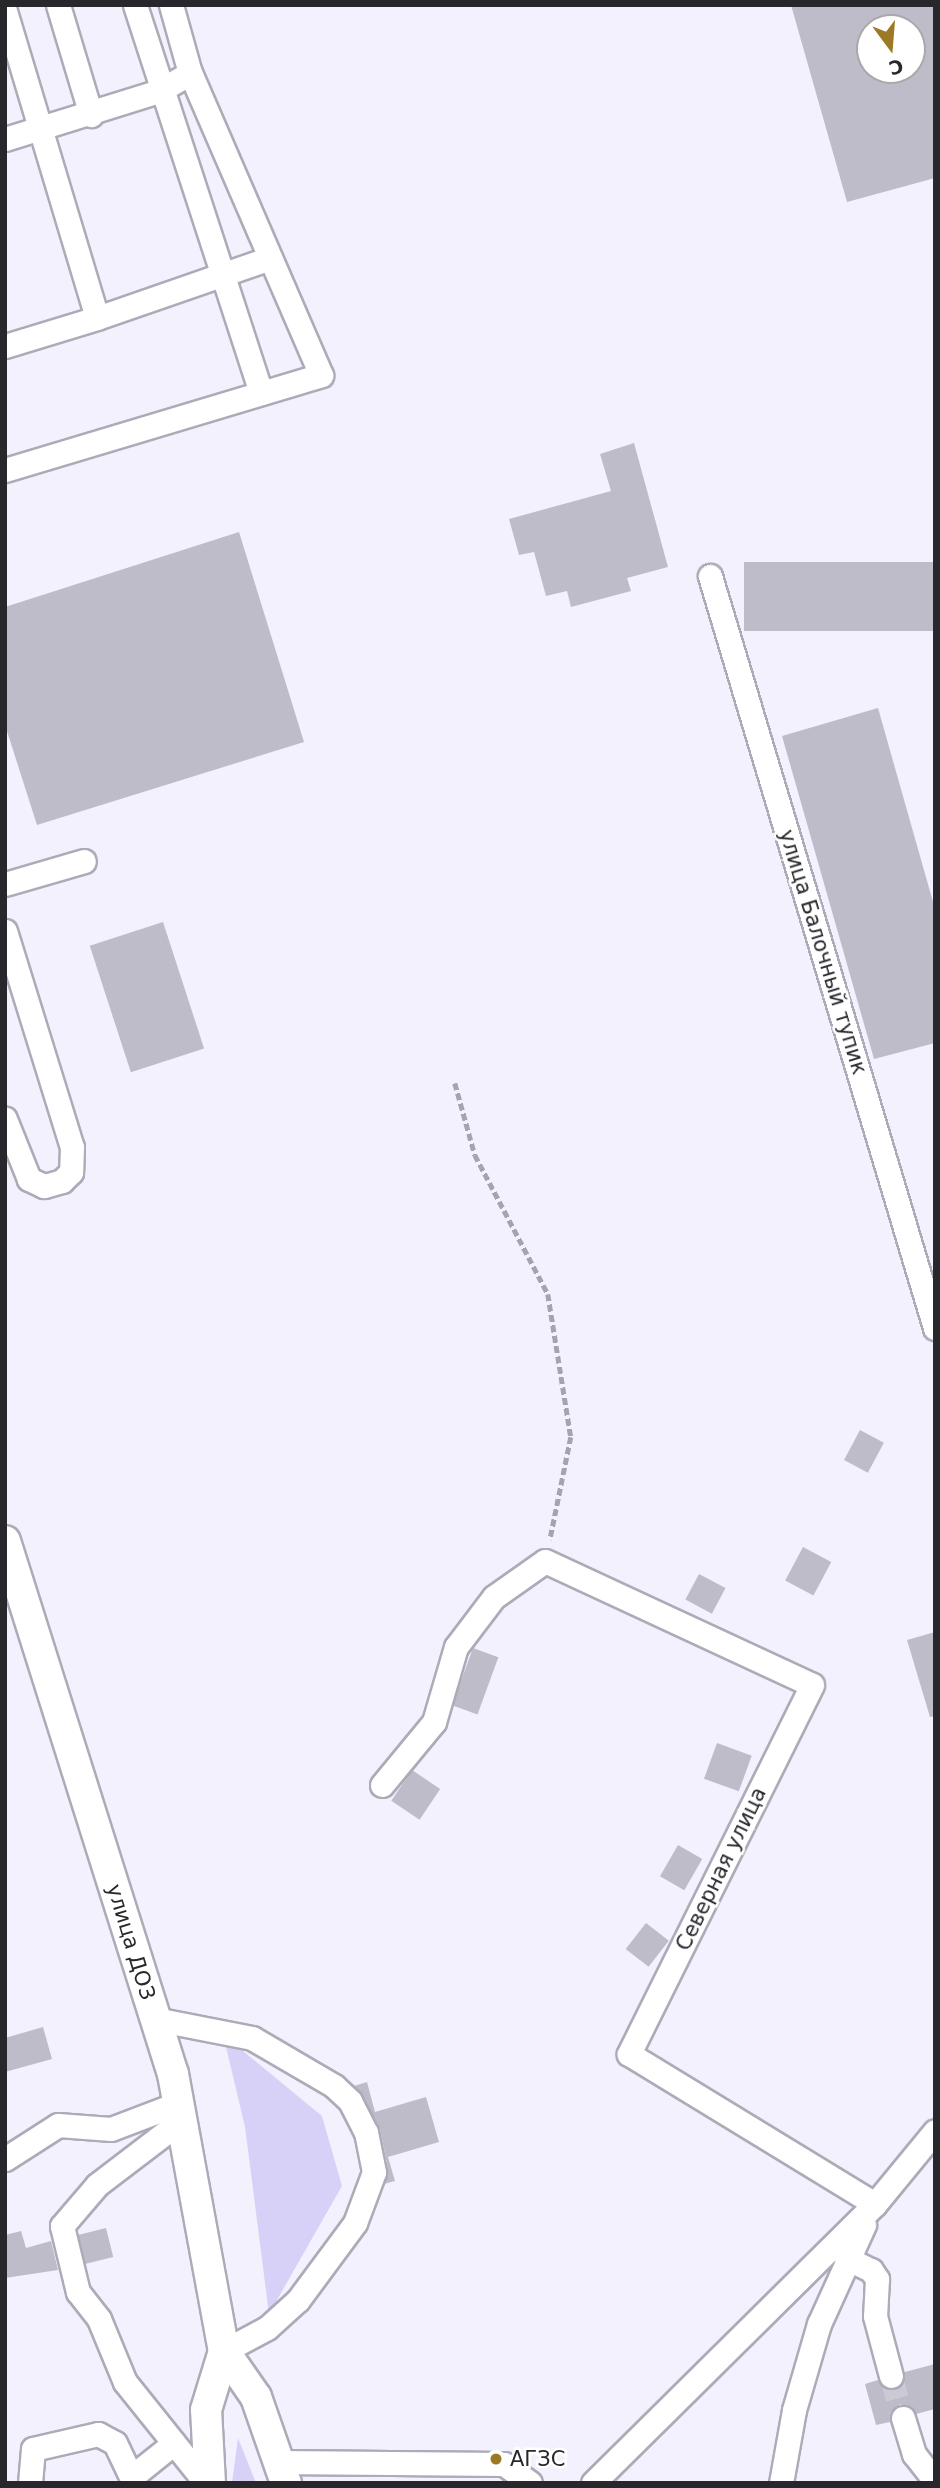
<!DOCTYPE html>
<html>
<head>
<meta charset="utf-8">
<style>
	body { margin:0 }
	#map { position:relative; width:940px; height:2488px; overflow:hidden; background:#f3f1fe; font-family:"DejaVu Sans",sans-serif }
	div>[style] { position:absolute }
	.green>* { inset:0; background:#d8d1f7 }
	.building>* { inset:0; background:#bebcc9; transform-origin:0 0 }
	.minor-tunnel>* { height:23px; margin-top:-11.5px; transform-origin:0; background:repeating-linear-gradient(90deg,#cac9d4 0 23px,transparent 0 34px) }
	.path>* { height:4.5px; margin-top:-2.25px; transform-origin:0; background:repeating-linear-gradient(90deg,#a5a3ad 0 7px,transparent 0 10.5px) }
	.roads { filter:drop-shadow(2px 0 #adabb7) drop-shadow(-2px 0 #adabb7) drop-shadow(0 2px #adabb7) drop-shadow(0 -2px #adabb7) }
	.minor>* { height:23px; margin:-11.5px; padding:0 11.5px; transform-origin:11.5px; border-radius:11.5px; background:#fff }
	.major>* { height:30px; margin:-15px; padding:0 15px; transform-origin:15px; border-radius:15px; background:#fff }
	.dots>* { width:19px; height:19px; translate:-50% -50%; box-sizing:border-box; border:4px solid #fff; border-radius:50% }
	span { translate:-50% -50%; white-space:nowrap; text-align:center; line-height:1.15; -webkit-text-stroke:5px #fff; paint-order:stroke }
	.street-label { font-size:21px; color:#28272c }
	.poi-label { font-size:21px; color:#28272c }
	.left { translate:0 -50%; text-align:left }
	.frame { position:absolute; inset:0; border:7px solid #28272c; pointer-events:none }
	.north { position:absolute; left:856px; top:14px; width:70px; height:70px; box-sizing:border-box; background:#fff; border:2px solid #a9a9ab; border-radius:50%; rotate:164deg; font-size:19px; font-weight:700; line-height:28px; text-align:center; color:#28272c }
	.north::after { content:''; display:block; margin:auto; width:24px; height:32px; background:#9d7925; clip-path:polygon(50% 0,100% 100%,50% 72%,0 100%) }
</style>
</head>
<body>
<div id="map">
	<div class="green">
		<i style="clip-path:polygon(237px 2046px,322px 2116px,342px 2186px,269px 2314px,245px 2127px,226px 2047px)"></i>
		<i style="clip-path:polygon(238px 2438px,256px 2483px,232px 2483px)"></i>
	</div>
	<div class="building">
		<i style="clip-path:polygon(evenodd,791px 5px,935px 5px,935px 178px,847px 202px,791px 5px,870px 28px,912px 28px,912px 70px,870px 70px,870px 28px)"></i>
		<i style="clip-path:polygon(634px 443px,668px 567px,627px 578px,631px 591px,571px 607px,567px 591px,546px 596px,534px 552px,519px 555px,509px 519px,611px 491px,600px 454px)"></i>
		<i style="clip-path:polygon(239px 532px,304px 742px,37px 825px,5px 725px,5px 607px)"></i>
		<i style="left:935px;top:562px;width:69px;height:191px;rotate:90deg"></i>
		<i style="clip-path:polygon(878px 708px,935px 909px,935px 1043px,874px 1059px,782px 736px)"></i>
		<i style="left:163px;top:922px;width:133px;height:77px;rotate:72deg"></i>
		<i style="left:860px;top:1430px;width:27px;height:34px;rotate:28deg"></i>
		<i style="left:803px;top:1547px;width:32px;height:38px;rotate:28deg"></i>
		<i style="left:699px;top:1574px;width:30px;height:29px;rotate:28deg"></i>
		<i style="clip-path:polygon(935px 1632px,935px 1716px,930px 1717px,907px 1640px)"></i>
		<i style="left:473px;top:1648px;width:27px;height:61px;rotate:20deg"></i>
		<i style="left:717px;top:1743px;width:37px;height:38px;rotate:20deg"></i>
		<i style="left:412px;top:1770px;width:34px;height:37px;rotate:34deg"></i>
		<i style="left:678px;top:1845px;width:28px;height:36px;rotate:30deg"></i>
		<i style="left:646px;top:1923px;width:29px;height:33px;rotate:38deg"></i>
		<i style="clip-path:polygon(43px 2027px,52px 2059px,5px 2072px,5px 2038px)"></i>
		<i style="clip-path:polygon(367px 2082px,375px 2112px,426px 2097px,439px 2142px,388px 2157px,395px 2181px,384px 2184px,388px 2169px,380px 2129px,354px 2086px)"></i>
		<i style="left:106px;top:2228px;width:30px;height:29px;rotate:76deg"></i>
		<i style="clip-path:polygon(21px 2231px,26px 2248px,51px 2241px,58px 2270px,5px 2278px,5px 2235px)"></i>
		<i style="clip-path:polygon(935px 2364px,935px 2409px,916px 2414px,900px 2404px,890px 2422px,876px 2425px,865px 2384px,878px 2380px,895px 2389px,905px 2372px)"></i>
	</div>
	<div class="minor-tunnel">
		<i style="left:891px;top:2376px;width:44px;rotate:74.1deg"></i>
	</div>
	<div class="path">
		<i style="left:455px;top:1083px;width:75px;rotate:74.5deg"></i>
		<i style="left:475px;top:1155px;width:157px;rotate:62.3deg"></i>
		<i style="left:548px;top:1294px;width:145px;rotate:80.9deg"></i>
		<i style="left:571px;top:1437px;width:105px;rotate:101.5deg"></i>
	</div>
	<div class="roads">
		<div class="minor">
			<i style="left:58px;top:5px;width:115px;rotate:73.3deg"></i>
			<i style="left:135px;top:5px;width:408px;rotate:72deg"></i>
			<i style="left:5px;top:11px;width:320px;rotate:73.3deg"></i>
			<i style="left:97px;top:318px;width:96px;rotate:163.1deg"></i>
			<i style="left:5px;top:139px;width:161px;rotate:-17.3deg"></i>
			<i style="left:159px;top:91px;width:36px;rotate:-30deg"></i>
			<i style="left:97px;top:318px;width:183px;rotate:-19.1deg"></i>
			<i style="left:5px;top:470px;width:330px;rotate:-16.7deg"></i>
			<i style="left:321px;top:375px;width:329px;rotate:-113.4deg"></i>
			<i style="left:190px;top:73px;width:71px;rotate:-105.6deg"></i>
			<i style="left:710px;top:576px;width:785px;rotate:73.34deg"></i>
			<i style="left:5px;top:884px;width:82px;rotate:-16.2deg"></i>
			<i style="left:5px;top:931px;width:226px;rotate:72.8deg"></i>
			<i style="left:72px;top:1147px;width:25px;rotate:92deg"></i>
			<i style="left:71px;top:1172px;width:13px;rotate:135deg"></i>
			<i style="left:62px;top:1181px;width:19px;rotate:164deg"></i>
			<i style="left:44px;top:1186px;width:17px;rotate:-155deg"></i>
			<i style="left:29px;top:1179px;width:65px;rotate:-111.8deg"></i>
			<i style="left:382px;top:1785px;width:82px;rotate:-50.5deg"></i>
			<i style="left:434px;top:1722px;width:78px;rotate:-73.7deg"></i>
			<i style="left:456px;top:1647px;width:63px;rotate:-52.8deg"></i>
			<i style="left:494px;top:1597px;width:62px;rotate:-35.2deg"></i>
			<i style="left:545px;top:1561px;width:294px;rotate:24.9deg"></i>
			<i style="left:812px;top:1685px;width:412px;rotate:116.4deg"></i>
			<i style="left:629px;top:2054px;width:288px;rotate:31.4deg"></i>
			<i style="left:155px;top:2019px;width:99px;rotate:11.1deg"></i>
			<i style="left:252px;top:2038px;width:95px;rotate:30.3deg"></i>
			<i style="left:334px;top:2086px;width:22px;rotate:43deg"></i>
			<i style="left:350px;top:2101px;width:35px;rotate:63deg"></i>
			<i style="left:366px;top:2132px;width:41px;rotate:78.7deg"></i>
			<i style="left:374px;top:2172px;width:54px;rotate:110.4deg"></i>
			<i style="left:355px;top:2223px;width:96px;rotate:126.5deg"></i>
			<i style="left:298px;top:2300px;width:42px;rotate:137.9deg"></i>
			<i style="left:267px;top:2328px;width:49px;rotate:151.9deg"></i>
			<i style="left:182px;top:2120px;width:107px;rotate:142.6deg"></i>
			<i style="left:97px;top:2185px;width:54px;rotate:130.5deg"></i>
			<i style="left:62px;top:2226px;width:68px;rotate:76.4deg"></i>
			<i style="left:78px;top:2292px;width:34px;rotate:52deg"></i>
			<i style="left:99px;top:2319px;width:68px;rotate:67.6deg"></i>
			<i style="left:125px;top:2382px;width:129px;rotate:51.3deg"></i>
			<i style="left:5px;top:2159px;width:63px;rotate:-32.7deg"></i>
			<i style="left:58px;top:2125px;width:53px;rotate:4.3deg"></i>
			<i style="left:111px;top:2129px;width:73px;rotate:-20.9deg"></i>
			<i style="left:846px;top:2258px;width:28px;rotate:26deg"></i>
			<i style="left:871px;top:2270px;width:11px;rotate:56deg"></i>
			<i style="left:877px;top:2279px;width:37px;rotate:93deg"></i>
			<i style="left:875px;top:2316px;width:62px;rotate:75.1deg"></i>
			<i style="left:903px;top:2418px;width:38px;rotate:73deg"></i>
			<i style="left:914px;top:2454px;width:34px;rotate:52deg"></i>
			<i style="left:277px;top:2462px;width:227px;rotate:0.5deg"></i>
			<i style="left:504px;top:2464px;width:32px;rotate:36deg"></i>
			<i style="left:134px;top:2475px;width:51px;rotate:-38.7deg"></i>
			<i style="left:30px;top:2483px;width:34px;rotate:-85deg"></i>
			<i style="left:33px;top:2449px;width:67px;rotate:-13deg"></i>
			<i style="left:98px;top:2434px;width:19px;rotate:28deg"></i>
			<i style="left:115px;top:2443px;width:44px;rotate:64.6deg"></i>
			<i style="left:593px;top:2483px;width:397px;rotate:-44.7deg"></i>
			<i style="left:875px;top:2204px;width:94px;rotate:-50.6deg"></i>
			<i style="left:781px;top:2483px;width:74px;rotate:-79.9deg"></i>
			<i style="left:794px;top:2410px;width:90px;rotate:-73.8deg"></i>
			<i style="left:819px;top:2324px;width:109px;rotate:-65.6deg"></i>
		</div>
		<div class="major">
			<i style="left:5px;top:1541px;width:559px;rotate:72.51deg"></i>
			<i style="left:173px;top:2074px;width:282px;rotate:79.6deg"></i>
			<i style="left:224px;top:2351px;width:56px;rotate:55.2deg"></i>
			<i style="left:256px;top:2397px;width:91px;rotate:70.8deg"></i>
			<i style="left:210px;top:2483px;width:73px;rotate:-93.1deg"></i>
			<i style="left:206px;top:2410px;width:62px;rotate:-73deg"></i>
		</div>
	</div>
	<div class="dots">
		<i style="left:496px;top:2459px;background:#9d7925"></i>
	</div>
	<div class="street-label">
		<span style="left:823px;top:952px;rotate:73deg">улица Балочный тупик</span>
		<span style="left:721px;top:1869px;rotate:-64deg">Северная улица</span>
		<span style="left:131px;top:1942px;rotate:73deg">улица ДОЗ</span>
	</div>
	<div class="poi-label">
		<span class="left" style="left:510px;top:2459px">АГЗС</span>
	</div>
	<div class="frame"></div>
	<div class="north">С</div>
</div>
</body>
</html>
